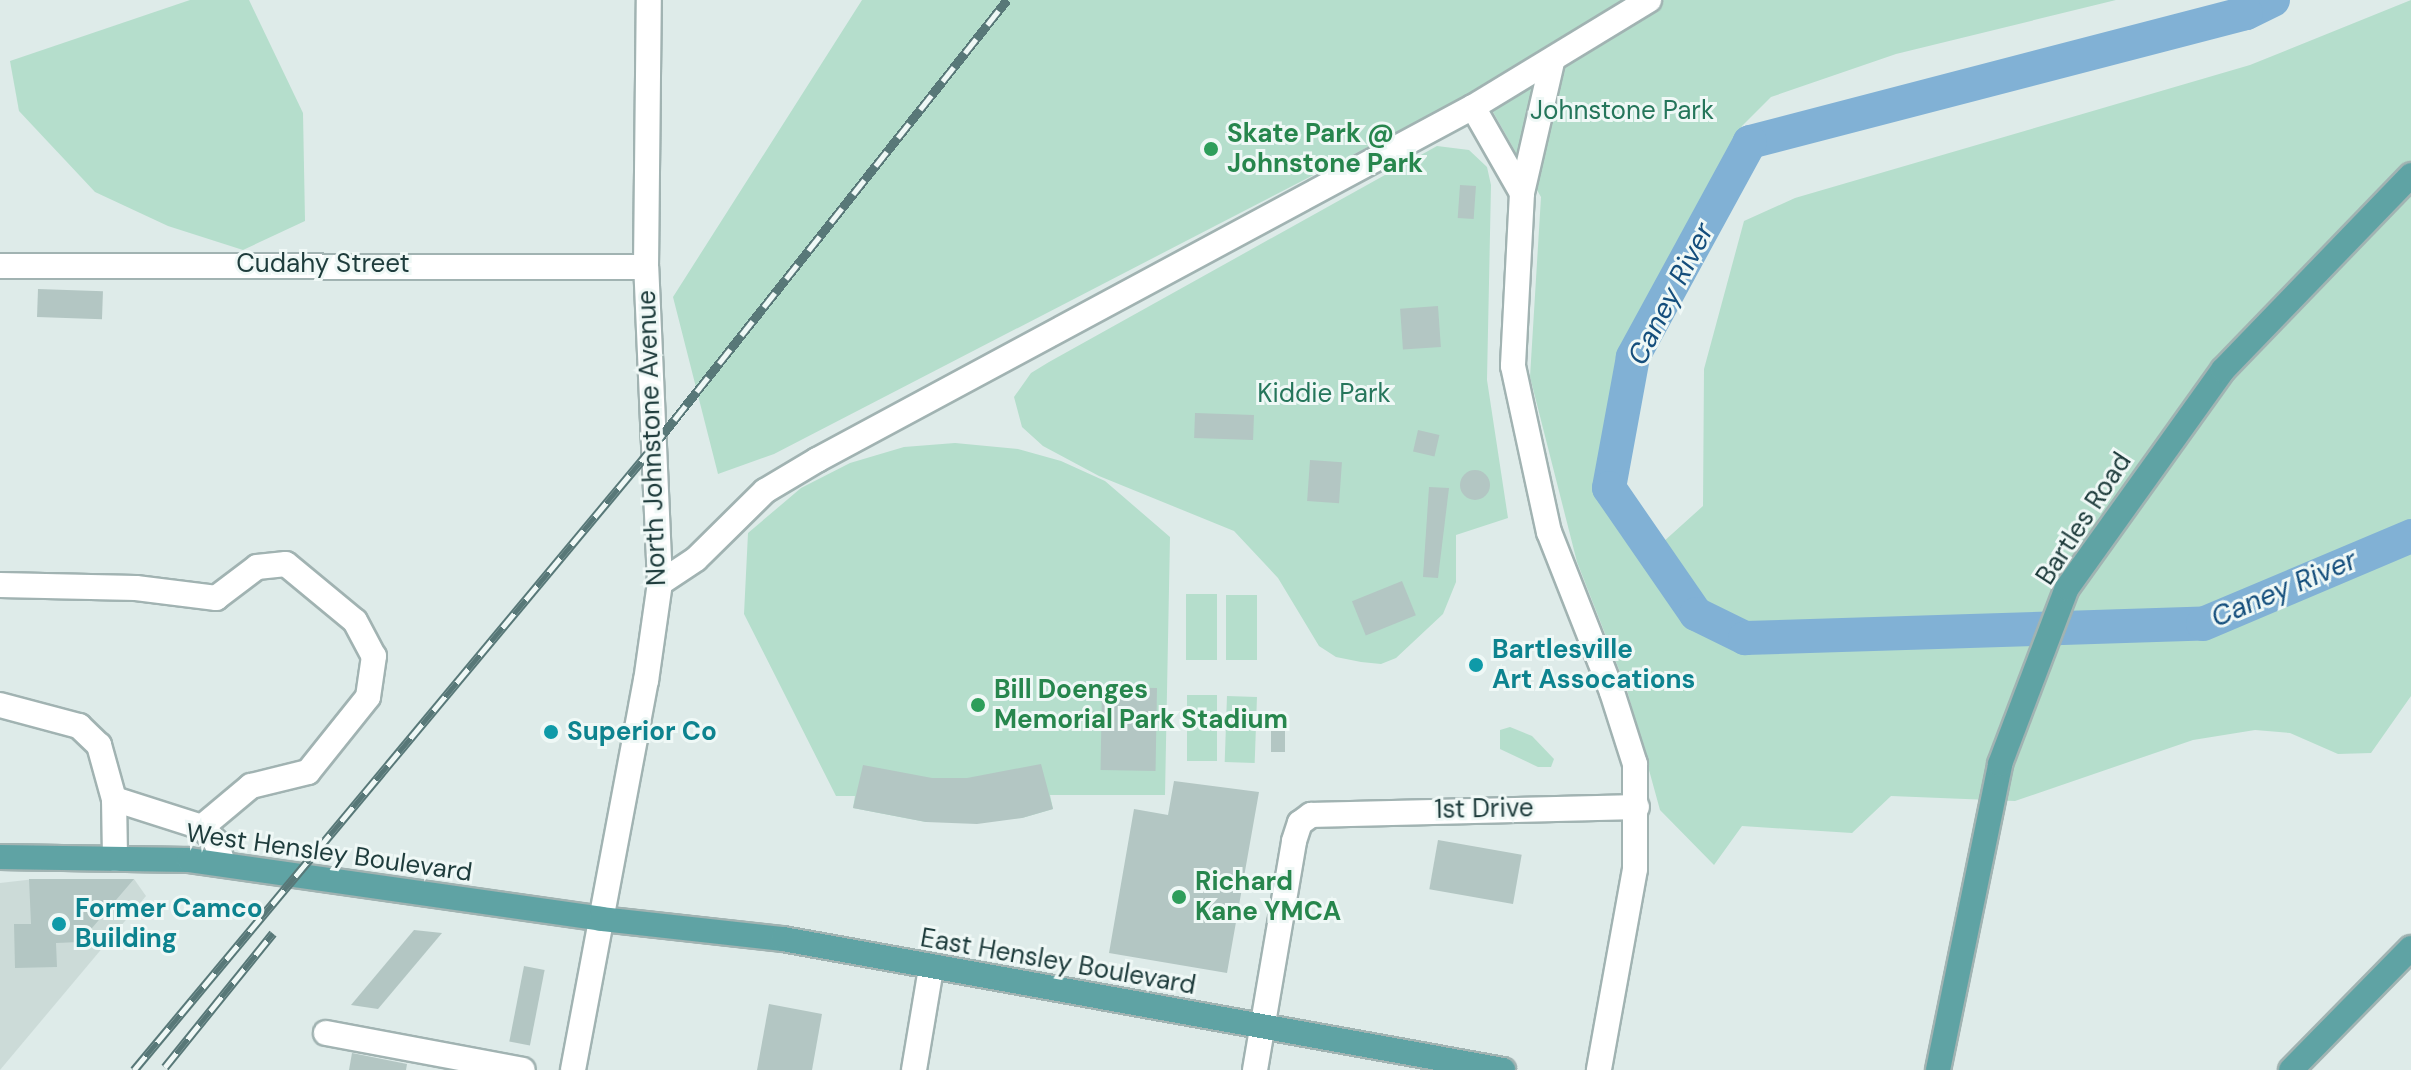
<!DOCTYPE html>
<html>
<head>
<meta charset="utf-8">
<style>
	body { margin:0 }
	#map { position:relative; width:2411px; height:1070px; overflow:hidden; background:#deebe9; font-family:"DM Sans",sans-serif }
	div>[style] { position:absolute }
	.built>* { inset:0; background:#ccdbd8 }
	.green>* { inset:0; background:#b5decc; transform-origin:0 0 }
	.river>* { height:34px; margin:-17px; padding:0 17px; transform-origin:17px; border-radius:17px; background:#81b1d5 }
	.building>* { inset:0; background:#b3c6c3; transform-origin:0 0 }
	.round { border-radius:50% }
	.roads { filter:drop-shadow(2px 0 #a1b3b2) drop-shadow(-2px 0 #a1b3b2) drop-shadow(0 2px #a1b3b2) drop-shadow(0 -2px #a1b3b2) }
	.minor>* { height:24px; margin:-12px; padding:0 12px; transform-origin:12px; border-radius:12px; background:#fff }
	.major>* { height:24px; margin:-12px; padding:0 12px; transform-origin:12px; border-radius:12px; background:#5fa3a4 }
	.rail>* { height:9px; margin-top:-4.5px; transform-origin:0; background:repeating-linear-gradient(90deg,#eff8f6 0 18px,#587878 0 36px); box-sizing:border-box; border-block:2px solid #587878 }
	.dots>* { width:22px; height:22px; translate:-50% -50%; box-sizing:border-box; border:4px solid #eff8f6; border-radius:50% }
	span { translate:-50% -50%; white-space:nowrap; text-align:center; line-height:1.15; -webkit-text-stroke:6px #eff8f6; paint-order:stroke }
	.park-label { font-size:26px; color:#25765b }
	.leisure-label { font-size:26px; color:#27864d; font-weight:700 }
	.left { translate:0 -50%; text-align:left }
	.street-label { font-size:26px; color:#1e3c3c }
	.culture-label { font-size:26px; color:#0d838f; font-weight:700 }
	.water-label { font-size:28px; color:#144e7c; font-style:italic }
</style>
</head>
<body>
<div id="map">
	<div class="built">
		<i style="clip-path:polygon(35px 879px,134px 879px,146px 896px,0 1070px,0 883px)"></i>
	</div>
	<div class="green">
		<i style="clip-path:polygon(190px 0,249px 0,303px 113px,305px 221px,243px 250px,168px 226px,95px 192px,19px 111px,10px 61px)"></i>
		<i style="clip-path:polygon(862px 0,2116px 0,1896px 54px,1771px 97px,1742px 126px,1616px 362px,1595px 496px,1642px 561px,1703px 506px,1704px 369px,1744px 221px,1795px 198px,2250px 65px,2411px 0,2411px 696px,2371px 753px,2338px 754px,2290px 733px,2255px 730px,2193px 740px,2015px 801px,1891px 796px,1852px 833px,1742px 826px,1714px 865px,1660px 810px,1627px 690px,1577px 562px,1530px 377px,1541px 197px,1480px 89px,774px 454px,718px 474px,673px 297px)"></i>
		<i style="clip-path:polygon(1437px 146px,1469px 150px,1487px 167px,1491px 185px,1487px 380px,1508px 518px,1456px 535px,1456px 582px,1443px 614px,1396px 658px,1381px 664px,1361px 662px,1336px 657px,1319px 646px,1278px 578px,1234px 531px,1099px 476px,1043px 446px,1022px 427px,1014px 397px,1031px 373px,1049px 362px)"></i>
		<i style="clip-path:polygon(955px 443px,1018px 449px,1061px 461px,1105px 481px,1170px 537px,1165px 795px,1050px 795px,1053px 809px,1022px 818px,926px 822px,853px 808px,855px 796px,836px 796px,744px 614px,748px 533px,801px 488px,850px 463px,904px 447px)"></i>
		<i style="left:1186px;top:594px;width:31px;height:66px"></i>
		<i style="left:1226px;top:595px;width:31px;height:65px"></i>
		<i style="left:1187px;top:695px;width:30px;height:66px"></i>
		<i style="left:1227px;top:696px;width:30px;height:66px;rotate:2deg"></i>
		<i style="clip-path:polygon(1510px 727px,1532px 736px,1554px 759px,1551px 767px,1538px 767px,1500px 749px,1500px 730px)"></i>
	</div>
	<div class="river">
		<i style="left:2273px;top:0;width:30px;rotate:154deg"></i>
		<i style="left:2246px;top:13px;width:513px;rotate:165.42deg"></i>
		<i style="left:1750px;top:142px;width:245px;rotate:118.6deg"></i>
		<i style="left:1633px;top:357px;width:133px;rotate:100.4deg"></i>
		<i style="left:1609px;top:488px;width:153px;rotate:55.4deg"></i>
		<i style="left:1696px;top:614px;width:55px;rotate:26.1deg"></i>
		<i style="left:1745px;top:638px;width:458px;rotate:-1.8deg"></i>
		<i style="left:2203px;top:624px;width:226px;rotate:-22.9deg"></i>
	</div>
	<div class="building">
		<i style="left:1460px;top:185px;width:16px;height:33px;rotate:4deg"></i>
		<i style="left:38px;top:289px;width:65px;height:28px;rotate:2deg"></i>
		<i style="left:1438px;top:306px;width:41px;height:38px;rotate:86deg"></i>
		<i style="left:1195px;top:413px;width:59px;height:25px;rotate:2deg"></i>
		<i style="left:1418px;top:430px;width:22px;height:22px;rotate:13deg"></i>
		<i style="left:1310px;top:460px;width:32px;height:41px;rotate:4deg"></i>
		<i class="round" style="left:1460px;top:470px;width:30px;height:30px"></i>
		<i style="clip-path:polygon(1429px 487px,1449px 488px,1438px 578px,1423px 577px)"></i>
		<i style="left:1402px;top:581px;width:37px;height:54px;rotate:68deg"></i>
		<i style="left:1102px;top:687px;width:55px;height:83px;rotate:1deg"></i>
		<i style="left:1271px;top:715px;width:14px;height:37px"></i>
		<i style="clip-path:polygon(1041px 764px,1053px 809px,1022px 818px,977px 824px,926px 822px,853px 808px,863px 765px,932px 778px,967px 778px)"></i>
		<i style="clip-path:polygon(1174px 781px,1259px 792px,1227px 973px,1109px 953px,1134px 809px,1168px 815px)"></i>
		<i style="left:1438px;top:840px;width:85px;height:50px;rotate:10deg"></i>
		<i style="clip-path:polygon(29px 879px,134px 879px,80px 942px,56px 943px,57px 967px,15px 968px,14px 924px,31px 924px)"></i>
		<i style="clip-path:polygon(414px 930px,442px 933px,378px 1009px,351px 1005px)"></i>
		<i style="left:524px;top:966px;width:21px;height:77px;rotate:11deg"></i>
		<i style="clip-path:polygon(769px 1004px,822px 1014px,812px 1070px,757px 1070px)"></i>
		<i style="clip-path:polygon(352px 1053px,407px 1064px,406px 1070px,349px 1070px)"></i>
	</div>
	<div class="roads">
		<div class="minor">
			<i style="left:1552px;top:62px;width:134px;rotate:102.9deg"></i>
			<i style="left:1522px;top:193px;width:173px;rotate:93deg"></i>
			<i style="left:1513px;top:366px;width:170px;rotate:77.8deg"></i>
			<i style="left:1549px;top:532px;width:172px;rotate:68.5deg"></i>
			<i style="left:1612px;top:692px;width:76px;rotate:72.3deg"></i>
			<i style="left:1635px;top:764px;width:105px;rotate:90deg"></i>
			<i style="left:1635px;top:869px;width:204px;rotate:100.2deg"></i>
			<i style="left:1473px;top:107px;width:206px;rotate:-31.3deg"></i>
			<i style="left:0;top:266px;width:646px;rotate:0.09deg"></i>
			<i style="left:660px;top:583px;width:43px;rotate:-33.7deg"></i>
			<i style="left:696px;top:559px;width:97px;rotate:-44.6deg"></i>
			<i style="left:765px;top:491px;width:61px;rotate:-30.8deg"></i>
			<i style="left:817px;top:460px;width:745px;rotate:-28.29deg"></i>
			<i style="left:1473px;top:107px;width:99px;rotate:60.3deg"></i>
			<i style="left:0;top:585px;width:136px;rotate:1.3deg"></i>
			<i style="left:136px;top:588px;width:81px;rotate:7.1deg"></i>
			<i style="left:216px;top:598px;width:51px;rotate:-37.1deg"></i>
			<i style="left:257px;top:567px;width:29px;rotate:-6deg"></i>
			<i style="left:286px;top:564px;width:89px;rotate:39.6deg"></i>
			<i style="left:355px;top:621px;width:40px;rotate:62deg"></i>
			<i style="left:374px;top:656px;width:41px;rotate:98.3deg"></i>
			<i style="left:368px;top:697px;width:96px;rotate:128.7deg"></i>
			<i style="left:308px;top:772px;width:59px;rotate:166.2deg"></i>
			<i style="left:251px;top:786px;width:64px;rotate:140.1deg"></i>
			<i style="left:0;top:705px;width:82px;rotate:14.9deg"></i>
			<i style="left:79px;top:726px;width:28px;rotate:44deg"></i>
			<i style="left:99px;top:745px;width:56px;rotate:74.5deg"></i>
			<i style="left:114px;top:799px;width:60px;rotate:89deg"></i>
			<i style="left:114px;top:799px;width:92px;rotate:17.7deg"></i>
			<i style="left:202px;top:827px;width:21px;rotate:47deg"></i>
			<i style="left:216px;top:842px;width:23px;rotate:72deg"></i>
			<i style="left:326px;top:1033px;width:200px;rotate:10.6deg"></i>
			<i style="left:573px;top:1070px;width:396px;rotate:-79.4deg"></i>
			<i style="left:646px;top:681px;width:99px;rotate:-81.9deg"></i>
			<i style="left:660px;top:583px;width:316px;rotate:-92.5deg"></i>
			<i style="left:646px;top:267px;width:267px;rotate:-89.4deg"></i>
			<i style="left:914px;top:1070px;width:103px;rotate:-80.5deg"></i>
			<i style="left:1255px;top:1070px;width:232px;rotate:-80.3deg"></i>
			<i style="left:1294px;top:841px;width:19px;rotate:-72deg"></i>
			<i style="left:1300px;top:823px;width:14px;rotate:-36deg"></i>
			<i style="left:1311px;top:815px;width:326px;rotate:-1.4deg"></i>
		</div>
		<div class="major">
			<i style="left:0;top:857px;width:189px;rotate:0.9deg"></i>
			<i style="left:189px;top:860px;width:416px;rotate:8.1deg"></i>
			<i style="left:601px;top:919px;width:183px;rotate:6.3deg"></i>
			<i style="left:783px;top:939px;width:732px;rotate:10.31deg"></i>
			<i style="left:1938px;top:1070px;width:312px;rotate:-78.5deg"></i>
			<i style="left:2000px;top:764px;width:188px;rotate:-69.2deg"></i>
			<i style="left:2067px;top:588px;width:268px;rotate:-54.4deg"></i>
			<i style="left:2223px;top:370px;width:271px;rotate:-46deg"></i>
			<i style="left:2291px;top:1070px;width:171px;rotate:-45.5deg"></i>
		</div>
	</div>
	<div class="rail">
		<i style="left:165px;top:1067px;width:172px;rotate:-51.1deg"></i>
		<i style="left:134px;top:1070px;width:809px;rotate:-50.21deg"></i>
		<i style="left:652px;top:448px;width:572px;rotate:-51.61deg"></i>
	</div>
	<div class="dots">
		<i style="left:1211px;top:149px;background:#2e9e5b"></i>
		<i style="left:1476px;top:665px;background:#0f9aa8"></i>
		<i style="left:978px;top:705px;background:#2e9e5b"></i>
		<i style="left:551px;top:732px;background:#0f9aa8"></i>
		<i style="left:1179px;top:897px;background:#2e9e5b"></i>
		<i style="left:59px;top:924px;background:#0f9aa8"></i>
	</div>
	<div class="park-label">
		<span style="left:1622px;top:111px">Johnstone Park</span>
		<span style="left:1324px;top:394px">Kiddie Park</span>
	</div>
	<div class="leisure-label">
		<span class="left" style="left:1227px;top:149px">Skate Park @<br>Johnstone Park</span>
		<span class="left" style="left:994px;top:705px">Bill Doenges<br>Memorial Park Stadium</span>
		<span class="left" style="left:1195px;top:897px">Richard<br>Kane YMCA</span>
	</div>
	<div class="street-label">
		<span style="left:323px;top:264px">Cudahy Street</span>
		<span style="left:652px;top:438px;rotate:-92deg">North Johnstone Avenue</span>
		<span style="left:2084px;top:519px;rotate:-57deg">Bartles Road</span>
		<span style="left:1484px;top:809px;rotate:-1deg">1st Drive</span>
		<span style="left:329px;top:853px;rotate:8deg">West Hensley Boulevard</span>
		<span style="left:1058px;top:962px;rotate:10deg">East Hensley Boulevard</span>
	</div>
	<div class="culture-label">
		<span class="left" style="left:1492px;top:665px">Bartlesville<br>Art Assocations</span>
		<span class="left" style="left:567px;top:732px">Superior Co</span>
		<span class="left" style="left:75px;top:924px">Former Camco<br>Building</span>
	</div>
	<div class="water-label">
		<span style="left:1671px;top:294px;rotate:-63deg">Caney River</span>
		<span style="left:2284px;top:589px;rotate:-23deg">Caney River</span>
	</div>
</div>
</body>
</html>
